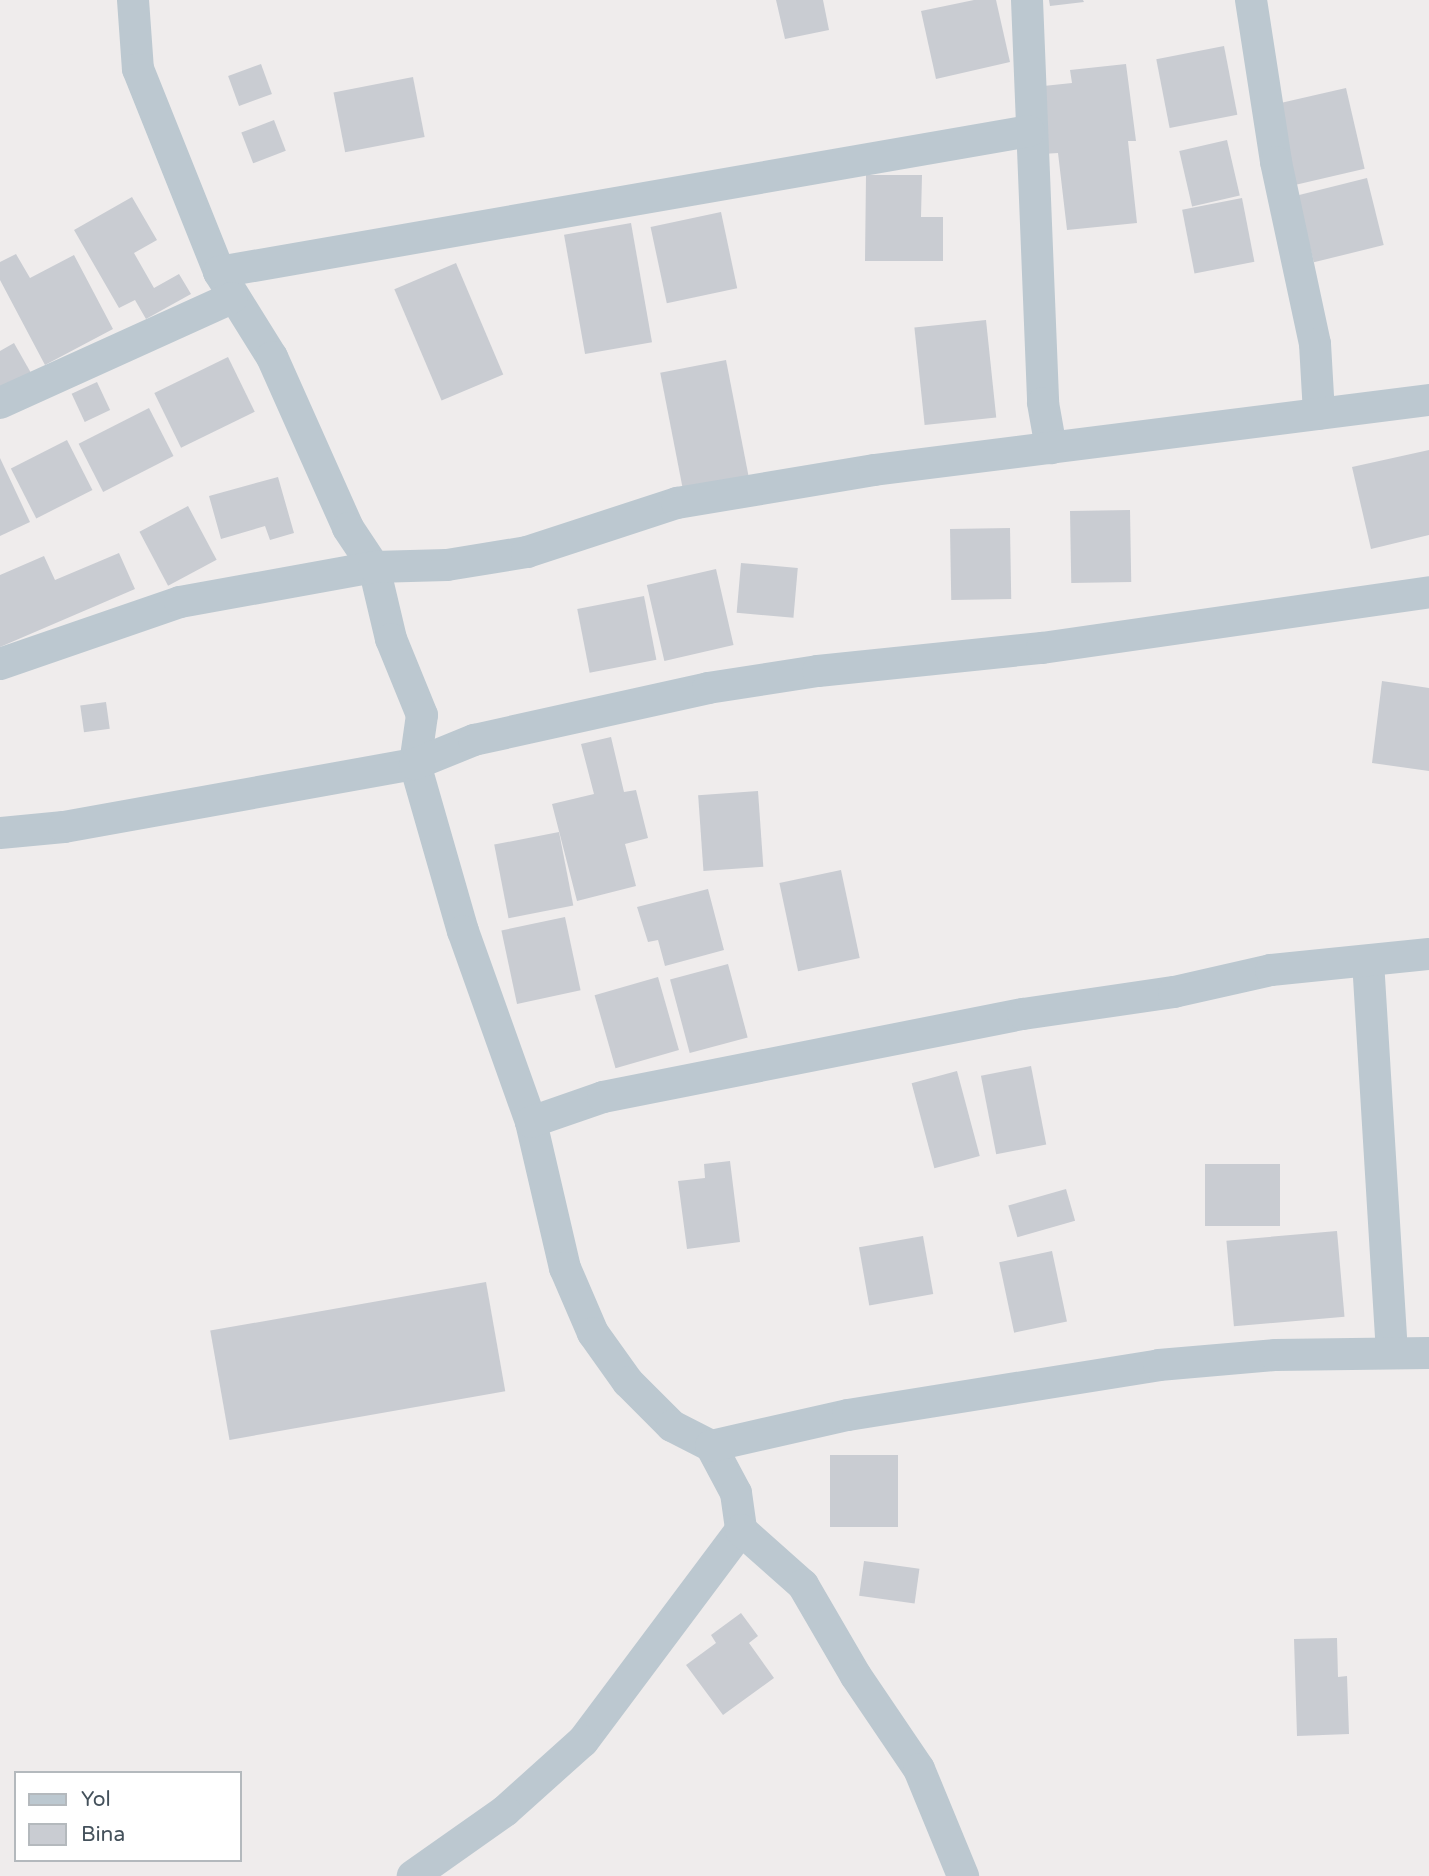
<!DOCTYPE html>
<html>
<head>
<meta charset="utf-8">
<style>
	body { margin:0 }
	#map { position:relative; width:1429px; height:1876px; overflow:hidden; background:#efecec; font-family:"Varela Round",sans-serif }
	div>[style] { position:absolute }
	.building>* { inset:0; background:#c9ccd2; transform-origin:0 0 }
	.street>* { height:32px; margin:-16px; padding:0 16px; transform-origin:16px; border-radius:16px; background:#bcc8d0 }
	span { translate:-50% -50%; white-space:nowrap; text-align:center; line-height:1.15; -webkit-text-stroke:6px #fff; paint-order:stroke }
	.legend { position:absolute; left:14px; top:1771px; width:228px; height:91px; box-sizing:border-box; background:#fff; border:2px solid #b4b9bd; margin:0; padding:9px 12px; list-style:none; font-size:21px; color:#44515b }
	.legend li { display:flex; align-items:center; gap:14px; height:35px }
	.legend b { width:35px; border:2px solid #b4b9bd }
</style>
</head>
<body>
<div id="map">
	<div class="building">
		<i style="clip-path:polygon(776px 0,823px 0,829px 30px,785px 39px)"></i>
		<i style="clip-path:polygon(974px 0,996px 0,1010px 62px,936px 79px,921px 11px)"></i>
		<i style="clip-path:polygon(1049px 0,1083px 0,1084px 2px,1050px 6px)"></i>
		<i style="left:1224px;top:46px;width:70px;height:69px;rotate:79deg"></i>
		<i style="left:261px;top:64px;width:32px;height:35px;rotate:70deg"></i>
		<i style="clip-path:polygon(1126px 64px,1136px 141px,1128px 141px,1137px 223px,1067px 230px,1058px 153px,1042px 154px,1034px 87px,1072px 83px,1070px 70px)"></i>
		<i style="left:413px;top:77px;width:61px;height:81px;rotate:79deg"></i>
		<i style="left:1346px;top:88px;width:83px;height:75px;rotate:77deg"></i>
		<i style="left:274px;top:120px;width:33px;height:35px;rotate:69deg"></i>
		<i style="left:1227px;top:140px;width:57px;height:49px;rotate:77deg"></i>
		<i style="clip-path:polygon(866px 175px,922px 175px,921px 217px,943px 217px,943px 261px,865px 261px)"></i>
		<i style="left:1367px;top:178px;width:69px;height:72px;rotate:76deg"></i>
		<i style="clip-path:polygon(132px 197px,157px 240px,134px 253px,154px 288px,179px 274px,191px 294px,146px 319px,135px 300px,119px 308px,74px 230px)"></i>
		<i style="left:1242px;top:198px;width:65px;height:61px;rotate:79deg"></i>
		<i style="left:721px;top:212px;width:78px;height:72px;rotate:78deg"></i>
		<i style="left:631px;top:223px;width:121px;height:68px;rotate:80deg"></i>
		<i style="clip-path:polygon(16px 254px,30px 278px,74px 255px,113px 329px,45px 365px,0 280px,0 262px)"></i>
		<i style="left:456px;top:263px;width:121px;height:67px;rotate:67deg"></i>
		<i style="left:986px;top:320px;width:98px;height:72px;rotate:84deg"></i>
		<i style="clip-path:polygon(14px 343px,31px 373px,0 390px,0 351px)"></i>
		<i style="left:228px;top:357px;width:61px;height:82px;rotate:64deg"></i>
		<i style="left:726px;top:360px;width:122px;height:67px;rotate:79deg"></i>
		<i style="left:97px;top:382px;width:31px;height:28px;rotate:65deg"></i>
		<i style="left:149px;top:408px;width:54px;height:79px;rotate:63deg"></i>
		<i style="left:67px;top:440px;width:56px;height:63px;rotate:63deg"></i>
		<i style="clip-path:polygon(1429px 450px,1429px 535px,1371px 549px,1352px 467px)"></i>
		<i style="clip-path:polygon(0 458px,30px 522px,0 536px)"></i>
		<i style="clip-path:polygon(278px 477px,294px 533px,270px 540px,265px 526px,221px 539px,209px 496px)"></i>
		<i style="left:188px;top:506px;width:61px;height:55px;rotate:62deg"></i>
		<i style="left:1130px;top:510px;width:72px;height:60px;rotate:89deg"></i>
		<i style="left:1010px;top:528px;width:71px;height:60px;rotate:89deg"></i>
		<i style="clip-path:polygon(119px 553px,135px 589px,0 647px,0 575px,44px 556px,55px 580px)"></i>
		<i style="left:741px;top:563px;width:57px;height:50px;rotate:5deg"></i>
		<i style="left:716px;top:569px;width:78px;height:71px;rotate:77deg"></i>
		<i style="left:644px;top:596px;width:65px;height:68px;rotate:79deg"></i>
		<i style="clip-path:polygon(1382px 681px,1429px 688px,1429px 771px,1372px 763px)"></i>
		<i style="left:106px;top:702px;width:27px;height:26px;rotate:82deg"></i>
		<i style="clip-path:polygon(611px 737px,624px 792px,636px 790px,648px 838px,625px 844px,636px 886px,577px 901px,552px 804px,594px 794px,581px 744px)"></i>
		<i style="left:758px;top:791px;width:76px;height:60px;rotate:86deg"></i>
		<i style="left:559px;top:832px;width:75px;height:66px;rotate:79deg"></i>
		<i style="left:841px;top:870px;width:90px;height:63px;rotate:78deg"></i>
		<i style="clip-path:polygon(708px 889px,724px 950px,665px 966px,658px 940px,648px 942px,637px 907px)"></i>
		<i style="left:565px;top:917px;width:75px;height:65px;rotate:78deg"></i>
		<i style="left:728px;top:964px;width:76px;height:60px;rotate:75deg"></i>
		<i style="left:658px;top:977px;width:76px;height:66px;rotate:74deg"></i>
		<i style="left:1031px;top:1066px;width:80px;height:51px;rotate:79deg"></i>
		<i style="left:957px;top:1071px;width:88px;height:47px;rotate:75deg"></i>
		<i style="clip-path:polygon(730px 1161px,740px 1242px,687px 1249px,678px 1181px,705px 1178px,704px 1164px)"></i>
		<i style="left:1280px;top:1164px;width:62px;height:75px;rotate:90deg"></i>
		<i style="left:1066px;top:1189px;width:33px;height:60px;rotate:74deg"></i>
		<i style="left:1337px;top:1231px;width:86px;height:111px;rotate:85deg"></i>
		<i style="left:923px;top:1236px;width:59px;height:65px;rotate:80deg"></i>
		<i style="left:1052px;top:1251px;width:72px;height:54px;rotate:78deg"></i>
		<i style="left:486px;top:1282px;width:111px;height:280px;rotate:80deg"></i>
		<i style="left:830px;top:1455px;width:68px;height:72px"></i>
		<i style="left:864px;top:1561px;width:56px;height:35px;rotate:8deg"></i>
		<i style="clip-path:polygon(741px 1613px,758px 1636px,749px 1643px,774px 1678px,723px 1715px,686px 1665px,716px 1643px,711px 1635px)"></i>
		<i style="clip-path:polygon(1337px 1638px,1338px 1677px,1347px 1676px,1349px 1734px,1297px 1736px,1294px 1639px)"></i>
	</div>
	<div class="street">
		<i style="left:133px;top:0;width:69px;rotate:85.9deg"></i>
		<i style="left:138px;top:69px;width:219px;rotate:68.2deg"></i>
		<i style="left:219px;top:272px;width:100px;rotate:58.1deg"></i>
		<i style="left:272px;top:357px;width:187px;rotate:66deg"></i>
		<i style="left:348px;top:528px;width:47px;rotate:56.3deg"></i>
		<i style="left:374px;top:567px;width:74px;rotate:76.7deg"></i>
		<i style="left:391px;top:639px;width:82px;rotate:67.8deg"></i>
		<i style="left:422px;top:715px;width:49px;rotate:98.1deg"></i>
		<i style="left:415px;top:764px;width:174px;rotate:74deg"></i>
		<i style="left:463px;top:931px;width:203px;rotate:70.4deg"></i>
		<i style="left:531px;top:1122px;width:150px;rotate:76.9deg"></i>
		<i style="left:565px;top:1268px;width:71px;rotate:66.7deg"></i>
		<i style="left:593px;top:1333px;width:60px;rotate:54.5deg"></i>
		<i style="left:628px;top:1382px;width:62px;rotate:45deg"></i>
		<i style="left:672px;top:1426px;width:44px;rotate:27.1deg"></i>
		<i style="left:711px;top:1446px;width:53px;rotate:62deg"></i>
		<i style="left:736px;top:1493px;width:37px;rotate:82deg"></i>
		<i style="left:741px;top:1530px;width:264px;rotate:126.8deg"></i>
		<i style="left:583px;top:1741px;width:105px;rotate:138.1deg"></i>
		<i style="left:505px;top:1811px;width:113px;rotate:144.8deg"></i>
		<i style="left:1027px;top:0;width:403px;rotate:87.7deg"></i>
		<i style="left:1043px;top:403px;width:46px;rotate:79.9deg"></i>
		<i style="left:1251px;top:0;width:164px;rotate:81.2deg"></i>
		<i style="left:1276px;top:162px;width:186px;rotate:77.9deg"></i>
		<i style="left:1315px;top:344px;width:70px;rotate:86.7deg"></i>
		<i style="left:219px;top:272px;width:822px;rotate:-9.87deg"></i>
		<i style="left:0;top:403px;width:254px;rotate:-24.4deg"></i>
		<i style="left:0;top:664px;width:190px;rotate:-19deg"></i>
		<i style="left:180px;top:602px;width:197px;rotate:-10.2deg"></i>
		<i style="left:374px;top:567px;width:73px;rotate:-1.6deg"></i>
		<i style="left:447px;top:565px;width:81px;rotate:-9.2deg"></i>
		<i style="left:527px;top:552px;width:158px;rotate:-18.1deg"></i>
		<i style="left:677px;top:503px;width:200px;rotate:-9.5deg"></i>
		<i style="left:874px;top:470px;width:559px;rotate:-7.19deg"></i>
		<i style="left:0;top:833px;width:64px;rotate:-5.4deg"></i>
		<i style="left:64px;top:827px;width:357px;rotate:-10.2deg"></i>
		<i style="left:415px;top:764px;width:64px;rotate:-22.1deg"></i>
		<i style="left:474px;top:740px;width:240px;rotate:-12.5deg"></i>
		<i style="left:708px;top:688px;width:111px;rotate:-8.8deg"></i>
		<i style="left:818px;top:671px;width:225px;rotate:-5.9deg"></i>
		<i style="left:1042px;top:648px;width:391px;rotate:-8.2deg"></i>
		<i style="left:1368px;top:961px;width:391px;rotate:86.5deg"></i>
		<i style="left:531px;top:1122px;width:76px;rotate:-19.1deg"></i>
		<i style="left:603px;top:1097px;width:428px;rotate:-11.2deg"></i>
		<i style="left:1023px;top:1014px;width:153px;rotate:-8.3deg"></i>
		<i style="left:1174px;top:992px;width:99px;rotate:-12.8deg"></i>
		<i style="left:1271px;top:970px;width:159px;rotate:-5.8deg"></i>
		<i style="left:711px;top:1446px;width:140px;rotate:-12.8deg"></i>
		<i style="left:848px;top:1415px;width:315px;rotate:-9.1deg"></i>
		<i style="left:1159px;top:1365px;width:116px;rotate:-4.9deg"></i>
		<i style="left:1275px;top:1355px;width:154px;rotate:-0.7deg"></i>
		<i style="left:741px;top:1530px;width:83px;rotate:41.6deg"></i>
		<i style="left:803px;top:1585px;width:105px;rotate:59.8deg"></i>
		<i style="left:856px;top:1676px;width:112px;rotate:55.9deg"></i>
		<i style="left:919px;top:1769px;width:116px;rotate:67.6deg"></i>
	</div>
	<ul class="legend">
	<li><b style="height:9px;background:#bcc8d0"></b>Yol</li>
	<li><b style="height:19px;background:#c9ccd2"></b>Bina</li>
	</ul>
</div>
</body>
</html>
